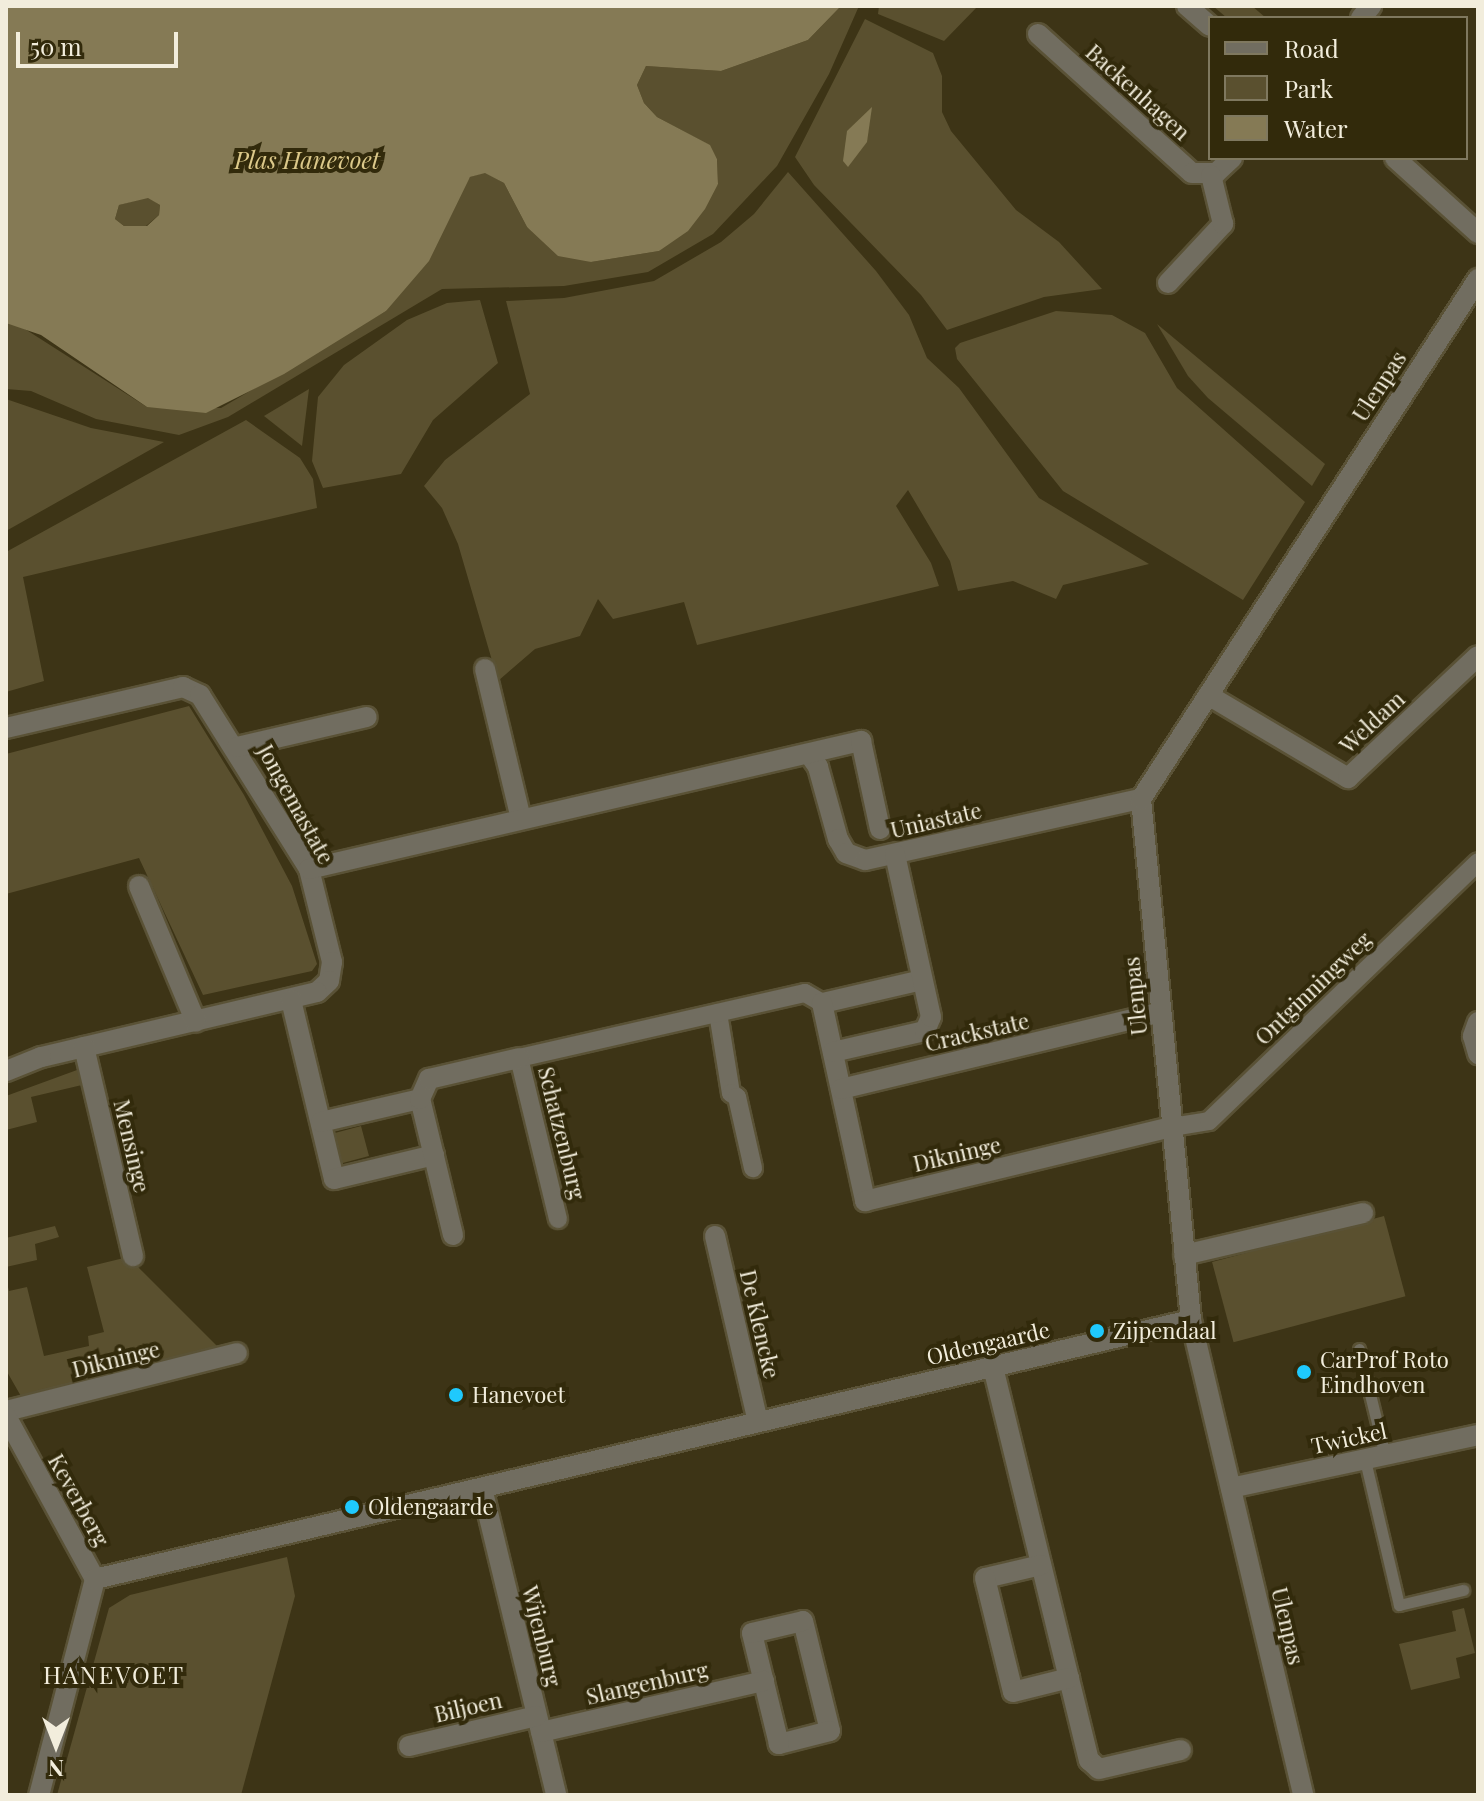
<!DOCTYPE html>
<html>
<head>
<meta charset="utf-8">
<style>
	body { margin:0 }
	#map { position:relative; width:1484px; height:1801px; overflow:hidden; background:#3d3416; font-family:"Playfair Display",serif }
	div>[style] { position:absolute }
	.green>* { inset:0; background:#5a502f; transform-origin:0 0 }
	.water>* { inset:0; background:#857a55 }
	.roads { filter:drop-shadow(2px 0 #5a5236) drop-shadow(-2px 0 #5a5236) drop-shadow(0 2px #5a5236) drop-shadow(0 -2px #5a5236) }
	.service>* { height:11px; margin:-5.5px; padding:0 5.5px; transform-origin:5.5px; border-radius:5.5px; background:#716d60 }
	.pedestrian>* { height:18px; margin:-9px; padding:0 9px; transform-origin:9px; border-radius:9px; background:#716d60 }
	.minor>* { height:20px; margin:-10px; padding:0 10px; transform-origin:10px; border-radius:10px; background:#716d60 }
	.tertiary>* { height:20px; margin:-10px; padding:0 10px; transform-origin:10px; border-radius:10px; background:#716d60 }
	.dots>* { width:22px; height:22px; translate:-50% -50%; box-sizing:border-box; border:4px solid #322a0b; border-radius:50% }
	span { translate:-50% -50%; white-space:nowrap; text-align:center; line-height:1.15; -webkit-text-stroke:8px #322a0b; paint-order:stroke }
	.street-label { font-size:22px; color:#f2eddc }
	.poi-label { font-size:22px; color:#f2eddc }
	.left { translate:0 -50%; text-align:left }
	.water-label { font-size:24px; color:#dcc98a; font-style:italic }
	.neighbourhood-label { font-size:24px; color:#f2eddc; letter-spacing:2px }
	.frame { position:absolute; inset:0; border:8px solid #f2eddc; pointer-events:none }
	.legend { position:absolute; left:1208px; top:16px; width:260px; height:144px; box-sizing:border-box; background:#322a0b; border:2px solid #7f785f; margin:0; padding:10px 14px; list-style:none; font-size:24px; color:#f2eddc }
	.legend li { display:flex; align-items:center; gap:16px; height:40px }
	.legend b { width:40px; border:2px solid #7f785f }
	.north { position:absolute; left:16px; top:1705px; width:80px; height:80px; -webkit-text-stroke:6px #322a0b; paint-order:stroke; rotate:180deg; font-size:22px; font-weight:700; line-height:32px; text-align:center; color:#f2eddc }
	.north::after { content:''; display:block; margin:auto; width:28px; height:36px; background:#f2eddc; clip-path:polygon(50% 0,100% 100%,50% 72%,0 100%) }
	.scale { position:absolute; left:16px; top:32px; width:162px; height:36px; box-sizing:border-box; border:4px solid #f2eddc; border-top:0; padding-left:10px; font-size:24px; line-height:28px; white-space:nowrap; color:#f2eddc; -webkit-text-stroke:6px #322a0b; paint-order:stroke }
</style>
</head>
<body>
<div id="map">
	<div class="green">
		<i style="clip-path:polygon(841px 6px,859px 6px,829px 74px,777px 166px,713px 234px,648px 272px,564px 286px,442px 289px,228px 417px,179px 435px,96px 419px,31px 391px,6px 389px,6px 323px,14px 322px,147px 407px,221px 408px,386px 311px,459px 193px,470px 177px,485px 172px,504px 183px,527px 227px,591px 262px,659px 251px,718px 184px,717px 159px,709px 145px,657px 117px,644px 103px,637px 85px,646px 66px,721px 71px,808px 40px)"></i>
		<i style="clip-path:polygon(879px 6px,978px 6px,944px 41px,878px 14px)"></i>
		<i style="clip-path:polygon(1213px 6px,1252px 6px,1266px 18px,1227px 18px)"></i>
		<i style="clip-path:polygon(865px 19px,933px 53px,942px 76px,942px 112px,951px 131px,1016px 210px,1059px 242px,1102px 289px,1044px 297px,947px 330px,921px 295px,814px 185px,795px 157px)"></i>
		<i style="clip-path:polygon(788px 172px,876px 271px,909px 315px,927px 358px,959px 388px,1039px 498px,1149px 564px,1063px 585px,1056px 599px,1013px 581px,958px 591px,950px 561px,908px 490px,896px 506px,931px 563px,939px 586px,697px 645px,684px 602px,613px 619px,598px 599px,580px 636px,535px 649px,498px 681px,458px 544px,442px 508px,424px 486px,445px 460px,530px 394px,506px 301px,564px 298px,654px 281px,721px 242px,754px 214px)"></i>
		<i style="clip-path:polygon(148px 197px,160px 205px,159px 215px,146px 226px,124px 226px,115px 219px,119px 205px)"></i>
		<i style="clip-path:polygon(480px 300px,498px 363px,433px 420px,401px 474px,323px 488px,312px 461px,318px 397px,344px 365px,407px 320px,447px 303px)"></i>
		<i style="clip-path:polygon(1056px 311px,1112px 315px,1145px 333px,1177px 388px,1305px 502px,1243px 600px,1063px 491px,957px 359px,955px 348px,960px 343px)"></i>
		<i style="clip-path:polygon(1157px 324px,1325px 464px,1312px 486px,1208px 398px,1188px 376px)"></i>
		<i style="clip-path:polygon(309px 389px,302px 446px,264px 416px)"></i>
		<i style="clip-path:polygon(6px 399px,91px 428px,164px 442px,6px 531px)"></i>
		<i style="clip-path:polygon(246px 420px,300px 458px,313px 479px,317px 508px,23px 577px,44px 681px,6px 692px,6px 552px)"></i>
		<i style="clip-path:polygon(189px 706px,244px 795px,292px 886px,317px 964px,312px 971px,203px 995px,139px 858px,6px 894px,6px 754px)"></i>
		<i style="clip-path:polygon(77px 1070px,82px 1085px,31px 1097px,37px 1122px,6px 1130px,6px 1096px)"></i>
		<i style="left:361px;top:1126px;width:31px;height:30px;rotate:75deg"></i>
		<i style="left:1384px;top:1216px;width:83px;height:178px;rotate:75deg"></i>
		<i style="clip-path:polygon(55px 1226px,59px 1237px,35px 1244px,37px 1260px,6px 1267px,6px 1238px)"></i>
		<i style="clip-path:polygon(128px 1257px,222px 1351px,22px 1398px,6px 1370px,6px 1279px,9px 1291px,27px 1287px,44px 1356px,89px 1346px,88px 1336px,104px 1332px,87px 1267px)"></i>
		<i style="clip-path:polygon(287px 1557px,295px 1596px,241px 1795px,57px 1795px,109px 1608px,130px 1595px)"></i>
		<i style="clip-path:polygon(1464px 1608px,1475px 1653px,1456px 1658px,1460px 1678px,1411px 1690px,1399px 1644px,1456px 1631px,1452px 1611px)"></i>
	</div>
	<div class="water">
		<i style="clip-path:polygon(evenodd,6px 6px,841px 6px,808px 40px,721px 71px,646px 66px,637px 85px,644px 103px,657px 117px,710px 145px,717px 159px,718px 184px,705px 209px,688px 231px,659px 251px,591px 262px,558px 256px,527px 227px,504px 183px,485px 173px,470px 177px,429px 261px,386px 311px,284px 374px,206px 413px,147px 407px,41px 335px,6px 323px,6px 6px,148px 198px,160px 205px,159px 215px,147px 226px,124px 226px,115px 219px,119px 205px,148px 198px)"></i>
		<i style="clip-path:polygon(872px 107px,867px 142px,848px 167px,843px 161px,847px 131px)"></i>
	</div>
	<div class="roads">
		<div class="service">
			<i style="left:1359px;top:1349px;width:110px;rotate:76.3deg"></i>
			<i style="left:1365px;top:1460px;width:149px;rotate:76.8deg"></i>
			<i style="left:1399px;top:1605px;width:66px;rotate:-13.2deg"></i>
		</div>
		<div class="pedestrian">
			<i style="left:718px;top:1013px;width:81px;rotate:80.8deg"></i>
			<i style="left:731px;top:1093px;width:7px;rotate:34deg"></i>
			<i style="left:737px;top:1097px;width:73px;rotate:77.3deg"></i>
			<i style="left:1172px;top:1127px;width:37px;rotate:-9deg"></i>
			<i style="left:1209px;top:1121px;width:373px;rotate:-43.9deg"></i>
			<i style="left:558px;top:1219px;width:166px;rotate:-103.6deg"></i>
			<i style="left:519px;top:1058px;width:293px;rotate:-12.8deg"></i>
			<i style="left:805px;top:993px;width:20px;rotate:30deg"></i>
		</div>
		<div class="minor">
			<i style="left:1187px;top:6px;width:30px;rotate:41deg"></i>
			<i style="left:1361px;top:18px;width:16px;rotate:-50deg"></i>
			<i style="left:1038px;top:34px;width:207px;rotate:42.1deg"></i>
			<i style="left:1192px;top:173px;width:24px"></i>
			<i style="left:1216px;top:173px;width:22px;rotate:-43deg"></i>
			<i style="left:1395px;top:158px;width:112px;rotate:42.1deg"></i>
			<i style="left:1168px;top:283px;width:81px;rotate:-47deg"></i>
			<i style="left:1223px;top:224px;width:50px;rotate:-103.8deg"></i>
			<i style="left:485px;top:669px;width:154px;rotate:76.5deg"></i>
			<i style="left:1208px;top:695px;width:163px;rotate:30.7deg"></i>
			<i style="left:1348px;top:778px;width:178px;rotate:-43.2deg"></i>
			<i style="left:6px;top:728px;width:182px;rotate:-13deg"></i>
			<i style="left:183px;top:687px;width:19px;rotate:25deg"></i>
			<i style="left:200px;top:695px;width:205px;rotate:57.9deg"></i>
			<i style="left:309px;top:869px;width:96px;rotate:76.1deg"></i>
			<i style="left:332px;top:962px;width:19px;rotate:99deg"></i>
			<i style="left:329px;top:981px;width:16px;rotate:137deg"></i>
			<i style="left:317px;top:992px;width:284px;rotate:166.7deg"></i>
			<i style="left:41px;top:1057px;width:38px;rotate:158deg"></i>
			<i style="left:237px;top:747px;width:133px;rotate:-13deg"></i>
			<i style="left:809px;top:754px;width:16px;rotate:55deg"></i>
			<i style="left:818px;top:767px;width:75px;rotate:74.5deg"></i>
			<i style="left:838px;top:839px;width:16px;rotate:60deg"></i>
			<i style="left:846px;top:853px;width:20px;rotate:20deg"></i>
			<i style="left:865px;top:860px;width:283px;rotate:-12.5deg"></i>
			<i style="left:309px;top:869px;width:567px;rotate:-13.06deg"></i>
			<i style="left:861px;top:741px;width:90px;rotate:77.8deg"></i>
			<i style="left:139px;top:886px;width:147px;rotate:67.3deg"></i>
			<i style="left:922px;top:980px;width:103px;rotate:167deg"></i>
			<i style="left:822px;top:1003px;width:203px;rotate:77.7deg"></i>
			<i style="left:865px;top:1201px;width:316px;rotate:-13.6deg"></i>
			<i style="left:291px;top:1000px;width:184px;rotate:76.5deg"></i>
			<i style="left:334px;top:1179px;width:103px;rotate:-13.5deg"></i>
			<i style="left:1478px;top:1022px;width:15px;rotate:110deg"></i>
			<i style="left:1473px;top:1036px;width:19px;rotate:74deg"></i>
			<i style="left:84px;top:1047px;width:215px;rotate:76.8deg"></i>
			<i style="left:833px;top:1052px;width:94px;rotate:-12.9deg"></i>
			<i style="left:925px;top:1031px;width:15px;rotate:-67deg"></i>
			<i style="left:931px;top:1017px;width:167px;rotate:-102.5deg"></i>
			<i style="left:841px;top:1089px;width:329px;rotate:-13.5deg"></i>
			<i style="left:321px;top:1122px;width:102px;rotate:-13.1deg"></i>
			<i style="left:453px;top:1235px;width:140px;rotate:-103.6deg"></i>
			<i style="left:420px;top:1099px;width:22px;rotate:-66deg"></i>
			<i style="left:429px;top:1079px;width:92px;rotate:-13.1deg"></i>
			<i style="left:715px;top:1236px;width:191px;rotate:77deg"></i>
			<i style="left:1184px;top:1255px;width:184px;rotate:-13.2deg"></i>
			<i style="left:1191px;top:1320px;width:523px;rotate:-95.48deg"></i>
			<i style="left:1141px;top:799px;width:620px;rotate:-57.05deg"></i>
			<i style="left:993px;top:1367px;width:405px;rotate:76.3deg"></i>
			<i style="left:1089px;top:1760px;width:13px;rotate:42deg"></i>
			<i style="left:1099px;top:1769px;width:84px;rotate:-13deg"></i>
			<i style="left:6px;top:1411px;width:238px;rotate:-14.1deg"></i>
			<i style="left:482px;top:1488px;width:316px;rotate:76.4deg"></i>
			<i style="left:1231px;top:1488px;width:253px;rotate:-12.1deg"></i>
			<i style="left:1041px;top:1565px;width:57px;rotate:166.9deg"></i>
			<i style="left:985px;top:1578px;width:117px;rotate:76.2deg"></i>
			<i style="left:1013px;top:1692px;width:58px;rotate:-14deg"></i>
			<i style="left:803px;top:1621px;width:113px;rotate:76.2deg"></i>
			<i style="left:830px;top:1731px;width:53px;rotate:165.7deg"></i>
			<i style="left:779px;top:1744px;width:114px;rotate:-103.7deg"></i>
			<i style="left:752px;top:1633px;width:52px;rotate:-13.2deg"></i>
			<i style="left:541px;top:1732px;width:229px;rotate:-12.9deg"></i>
			<i style="left:409px;top:1746px;width:131px;rotate:-13.2deg"></i>
		</div>
		<div class="tertiary">
			<i style="left:6px;top:1416px;width:186px;rotate:61.4deg"></i>
			<i style="left:95px;top:1579px;width:223px;rotate:104.5deg"></i>
			<i style="left:95px;top:1579px;width:1126px;rotate:-13.3deg"></i>
			<i style="left:1191px;top:1320px;width:488px;rotate:76.7deg"></i>
		</div>
	</div>
	<div class="dots">
		<i style="left:1097px;top:1331px;background:#1fc9fd"></i>
		<i style="left:1304px;top:1372px;background:#1fc9fd"></i>
		<i style="left:456px;top:1395px;background:#1fc9fd"></i>
		<i style="left:352px;top:1507px;background:#1fc9fd"></i>
	</div>
	<div class="street-label">
		<span style="left:1138px;top:92px;rotate:42deg">Backenhagen</span>
		<span style="left:1379px;top:386px;rotate:-57deg">Ulenpas</span>
		<span style="left:1372px;top:722px;rotate:-43deg">Weldam</span>
		<span style="left:296px;top:804px;rotate:61deg">Jongemastate</span>
		<span style="left:936px;top:820px;rotate:-13deg">Uniastate</span>
		<span style="left:1313px;top:988px;rotate:-44deg">Ontginningweg</span>
		<span style="left:1135px;top:996px;rotate:-96deg">Ulenpas</span>
		<span style="left:977px;top:1032px;rotate:-13deg">Crackstate</span>
		<span style="left:562px;top:1133px;rotate:76deg">Schatzenburg</span>
		<span style="left:132px;top:1146px;rotate:77deg">Mensinge</span>
		<span style="left:957px;top:1154px;rotate:-13deg">Dikninge</span>
		<span style="left:760px;top:1324px;rotate:77deg">De Klencke</span>
		<span style="left:988px;top:1343px;rotate:-13deg">Oldengaarde</span>
		<span style="left:116px;top:1359px;rotate:-14deg">Dikninge</span>
		<span style="left:1349px;top:1438px;rotate:-12deg">Twickel</span>
		<span style="left:79px;top:1500px;rotate:61deg">Keverberg</span>
		<span style="left:1288px;top:1626px;rotate:77deg">Ulenpas</span>
		<span style="left:542px;top:1636px;rotate:76deg">Wijenburg</span>
		<span style="left:647px;top:1683px;rotate:-13deg">Slangenburg</span>
		<span style="left:468px;top:1707px;rotate:-13deg">Biljoen</span>
	</div>
	<div class="poi-label">
		<span class="left" style="left:1113px;top:1331px">Zijpendaal</span>
		<span class="left" style="left:1320px;top:1372px">CarProf Roto<br>Eindhoven</span>
		<span class="left" style="left:472px;top:1395px">Hanevoet</span>
		<span class="left" style="left:368px;top:1507px">Oldengaarde</span>
	</div>
	<div class="water-label">
		<span style="left:307px;top:160px">Plas Hanevoet</span>
	</div>
	<div class="neighbourhood-label">
		<span style="left:114px;top:1675px">HANEVOET</span>
	</div>
	<div class="frame"></div>
	<ul class="legend">
	<li><b style="height:10px;background:#716d60"></b>Road</li>
	<li><b style="height:22px;background:#5a502f"></b>Park</li>
	<li><b style="height:22px;background:#857a55"></b>Water</li>
	</ul>
	<div class="north">N</div>
	<div class="scale">50 m</div>
</div>
</body>
</html>
